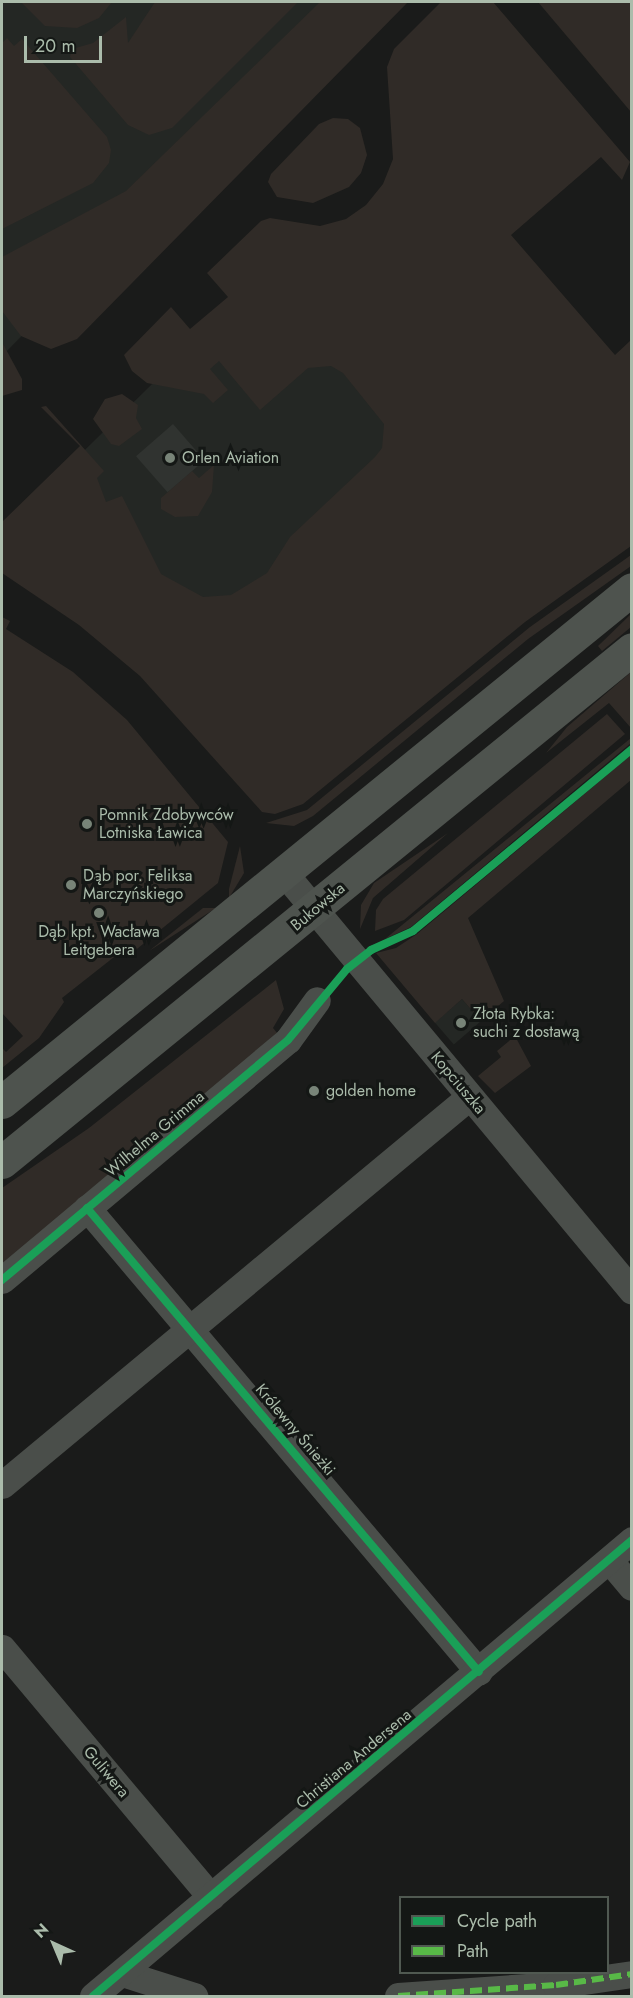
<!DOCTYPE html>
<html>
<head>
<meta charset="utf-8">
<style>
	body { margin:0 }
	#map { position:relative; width:633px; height:1998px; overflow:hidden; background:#1a1b1a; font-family:Jost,sans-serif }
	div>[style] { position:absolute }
	.built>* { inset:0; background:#242724; transform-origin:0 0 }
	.green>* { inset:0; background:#302b27 }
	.building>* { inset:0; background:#303330; transform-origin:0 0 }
	.minor>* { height:27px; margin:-13.5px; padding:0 13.5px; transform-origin:13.5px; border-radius:13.5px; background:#4a4e4a }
	.secondary>* { height:33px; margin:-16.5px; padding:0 16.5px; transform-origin:16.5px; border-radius:16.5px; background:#4e534e }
	.quiet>* { height:6px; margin-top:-3px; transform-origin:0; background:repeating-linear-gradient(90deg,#58b947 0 12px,transparent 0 18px) }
	.cycleway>* { height:8px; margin:-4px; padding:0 4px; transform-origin:4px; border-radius:4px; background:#1a9f57 }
	.dots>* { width:16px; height:16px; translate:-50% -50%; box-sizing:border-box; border:3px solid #141715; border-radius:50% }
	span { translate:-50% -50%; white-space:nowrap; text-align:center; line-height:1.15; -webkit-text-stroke:6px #141715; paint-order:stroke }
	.poi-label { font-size:16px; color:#abbcab }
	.left { translate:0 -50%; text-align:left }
	.street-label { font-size:16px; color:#abbcab }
	.frame { position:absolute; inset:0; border:3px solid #abbcab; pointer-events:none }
	.legend { position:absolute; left:399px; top:1896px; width:210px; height:78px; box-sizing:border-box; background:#141715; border:2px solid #505951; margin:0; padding:8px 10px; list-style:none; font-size:18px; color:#abbcab }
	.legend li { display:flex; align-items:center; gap:12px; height:30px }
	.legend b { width:30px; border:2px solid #505951 }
	.north { position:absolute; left:24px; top:1914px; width:60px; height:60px; -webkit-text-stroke:4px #141715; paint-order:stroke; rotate:316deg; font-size:16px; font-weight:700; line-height:24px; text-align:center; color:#abbcab }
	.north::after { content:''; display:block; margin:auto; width:21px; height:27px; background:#abbcab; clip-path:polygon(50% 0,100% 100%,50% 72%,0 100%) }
	.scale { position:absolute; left:24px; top:36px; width:78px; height:27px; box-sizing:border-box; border:3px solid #abbcab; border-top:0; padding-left:8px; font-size:18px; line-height:21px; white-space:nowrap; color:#abbcab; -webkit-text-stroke:4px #141715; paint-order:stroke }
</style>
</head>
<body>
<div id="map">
	<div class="built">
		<i style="clip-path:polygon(2px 2px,351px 2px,2px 356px)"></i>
		<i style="clip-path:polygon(249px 289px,323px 344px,427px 461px,219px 666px,44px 490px)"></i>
		<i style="left:462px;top:999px;width:29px;height:36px;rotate:49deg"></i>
	</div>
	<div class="green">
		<i style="clip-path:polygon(21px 2px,112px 2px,99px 18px,77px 28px,45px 26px)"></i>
		<i style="clip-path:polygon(155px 2px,298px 2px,172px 128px,149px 135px,128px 125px,70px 57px,72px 49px,93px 43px,126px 17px,128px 43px)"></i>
		<i style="clip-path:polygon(320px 2px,408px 2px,77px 339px,51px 349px,21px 336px,2px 311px,2px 257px,126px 191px)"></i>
		<i style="clip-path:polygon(441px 2px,493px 2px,630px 162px,622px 180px,601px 157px,511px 235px,615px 355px,631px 340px,631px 546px,525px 622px,303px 804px,275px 814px,262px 812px,140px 676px,79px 625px,2px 573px,2px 522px,80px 446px,41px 407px,46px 406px,104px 471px,97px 478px,106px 502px,122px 496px,161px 574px,203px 597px,231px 595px,267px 573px,290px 537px,375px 457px,382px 448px,384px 424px,343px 373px,331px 366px,308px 368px,260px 410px,219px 361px,210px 369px,228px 390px,213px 403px,204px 394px,147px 383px,132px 371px,124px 355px,171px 307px,190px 329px,228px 297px,207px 273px,261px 221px,270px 218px,320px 226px,346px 219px,366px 205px,383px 184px,393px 159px,387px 67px,394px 49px)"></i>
		<i style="clip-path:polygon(538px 2px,631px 2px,631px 112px)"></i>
		<i style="clip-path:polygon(7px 38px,14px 46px,22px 39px,107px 137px,111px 150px,109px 163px,93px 183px,2px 229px,2px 43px)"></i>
		<i style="clip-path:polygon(333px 118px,348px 119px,360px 128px,367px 155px,361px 173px,349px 187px,313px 203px,277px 197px,268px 182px,271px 174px,319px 124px)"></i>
		<i style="clip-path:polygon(2px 342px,22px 379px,22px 390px,2px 396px)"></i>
		<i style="clip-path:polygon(122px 394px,138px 405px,136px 418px,142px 429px,119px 446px,111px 444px,93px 419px,105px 399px)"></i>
		<i style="clip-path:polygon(214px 465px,212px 492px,198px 516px,175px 517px,161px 509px,161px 498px,192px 471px,199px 478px)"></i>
		<i style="clip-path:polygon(631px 555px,631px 566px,528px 639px,313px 816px,294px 826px,266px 823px,307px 810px,530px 627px)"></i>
		<i style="clip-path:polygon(631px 614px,631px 627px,602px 651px,598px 646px)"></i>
		<i style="clip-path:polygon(2px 617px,10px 621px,6px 629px,73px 672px,127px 720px,228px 842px,218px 883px,132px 953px,123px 950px,62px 998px,64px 1002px,39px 1038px,2px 1068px,2px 1048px,6px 1052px,23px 1036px,2px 1013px)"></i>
		<i style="clip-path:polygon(631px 672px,631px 728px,609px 703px,546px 753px,567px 727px)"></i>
		<i style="clip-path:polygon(607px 714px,625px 734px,404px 920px,375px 931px,376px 910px,383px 899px)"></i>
		<i style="clip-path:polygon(631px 738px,631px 743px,411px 927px,385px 939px)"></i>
		<i style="clip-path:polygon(631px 755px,631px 780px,468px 918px,504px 1001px,481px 1021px,462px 999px,435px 1023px,376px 953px,396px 948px,417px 934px)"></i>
		<i style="clip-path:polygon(448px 833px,373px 898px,360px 929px,361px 905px,374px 883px)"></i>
		<i style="clip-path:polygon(240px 846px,244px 873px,229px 898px,229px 889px)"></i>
		<i style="clip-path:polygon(203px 908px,216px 908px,149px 951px)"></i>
		<i style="clip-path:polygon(276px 980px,284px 1009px,273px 1028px,278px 1034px,2px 1266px,2px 1188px,89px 1128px)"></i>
		<i style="clip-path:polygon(515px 1036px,531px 1066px,495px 1093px,478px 1076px,501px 1057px,497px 1051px)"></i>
	</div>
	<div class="building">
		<i style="left:173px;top:424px;width:48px;height:49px;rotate:49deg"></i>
	</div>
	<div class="minor">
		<i style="left:285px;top:874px;width:542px;rotate:50.23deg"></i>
		<i style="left:87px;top:1208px;width:607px;rotate:49.81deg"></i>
		<i style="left:2px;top:1280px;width:373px;rotate:-40deg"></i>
		<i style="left:288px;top:1040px;width:49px;rotate:-54.1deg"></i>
		<i style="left:2px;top:1485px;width:607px;rotate:-39.72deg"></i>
		<i style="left:609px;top:1560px;width:35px;rotate:50deg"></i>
		<i style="left:2px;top:1648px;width:325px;rotate:50deg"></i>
		<i style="left:122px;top:1973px;width:76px;rotate:17.7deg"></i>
		<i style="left:93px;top:1996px;width:706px;rotate:-40.23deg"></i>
		<i style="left:398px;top:1996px;width:158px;rotate:-4deg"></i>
		<i style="left:556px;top:1985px;width:77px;rotate:-8.2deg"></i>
	</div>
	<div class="secondary">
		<i style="left:2px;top:1102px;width:812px;rotate:-39.16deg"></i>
		<i style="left:2px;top:1162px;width:812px;rotate:-39.16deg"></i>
	</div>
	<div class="quiet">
		<i style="left:398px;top:1996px;width:158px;rotate:-4deg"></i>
		<i style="left:556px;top:1985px;width:77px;rotate:-8.2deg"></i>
	</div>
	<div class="cycleway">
		<i style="left:87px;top:1208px;width:607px;rotate:49.81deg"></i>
		<i style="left:2px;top:1280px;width:373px;rotate:-40deg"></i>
		<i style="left:288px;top:1040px;width:92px;rotate:-50.3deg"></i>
		<i style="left:347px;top:969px;width:31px;rotate:-38deg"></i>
		<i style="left:371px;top:950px;width:46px;rotate:-24.3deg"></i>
		<i style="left:413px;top:931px;width:285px;rotate:-39.7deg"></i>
		<i style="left:93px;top:1996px;width:706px;rotate:-40.23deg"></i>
	</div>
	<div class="dots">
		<i style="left:170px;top:458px;background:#788478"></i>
		<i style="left:87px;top:824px;background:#788478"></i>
		<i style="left:71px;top:885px;background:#788478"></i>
		<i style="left:99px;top:913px;background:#788478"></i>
		<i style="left:461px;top:1023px;background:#788478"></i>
		<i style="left:314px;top:1091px;background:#788478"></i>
	</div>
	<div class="poi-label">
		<span class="left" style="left:182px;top:458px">Orlen Aviation</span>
		<span class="left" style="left:99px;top:824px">Pomnik Zdobywców<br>Lotniska Ławica</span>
		<span class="left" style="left:83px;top:885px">Dąb por. Feliksa<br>Marczyńskiego</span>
		<span style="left:99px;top:941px">Dąb kpt. Wacława<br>Leitgebera</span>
		<span class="left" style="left:473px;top:1023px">Złota Rybka:<br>suchi z dostawą</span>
		<span class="left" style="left:326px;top:1091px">golden home</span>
	</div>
	<div class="street-label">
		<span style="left:318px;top:907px;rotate:-40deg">Bukowska</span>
		<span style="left:458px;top:1083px;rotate:50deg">Kopciuszka</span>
		<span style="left:155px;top:1134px;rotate:-40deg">Wilhelma Grimma</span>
		<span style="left:295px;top:1430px;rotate:50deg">Królewny Śnieżki</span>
		<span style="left:354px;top:1759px;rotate:-40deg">Christiana Andersena</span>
		<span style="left:106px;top:1772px;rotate:50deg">Guliwera</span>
	</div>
	<div class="frame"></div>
	<ul class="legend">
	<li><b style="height:8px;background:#1a9f57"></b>Cycle path</li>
	<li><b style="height:8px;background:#58b947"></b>Path</li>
	</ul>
	<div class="north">N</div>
	<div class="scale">20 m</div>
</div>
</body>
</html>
